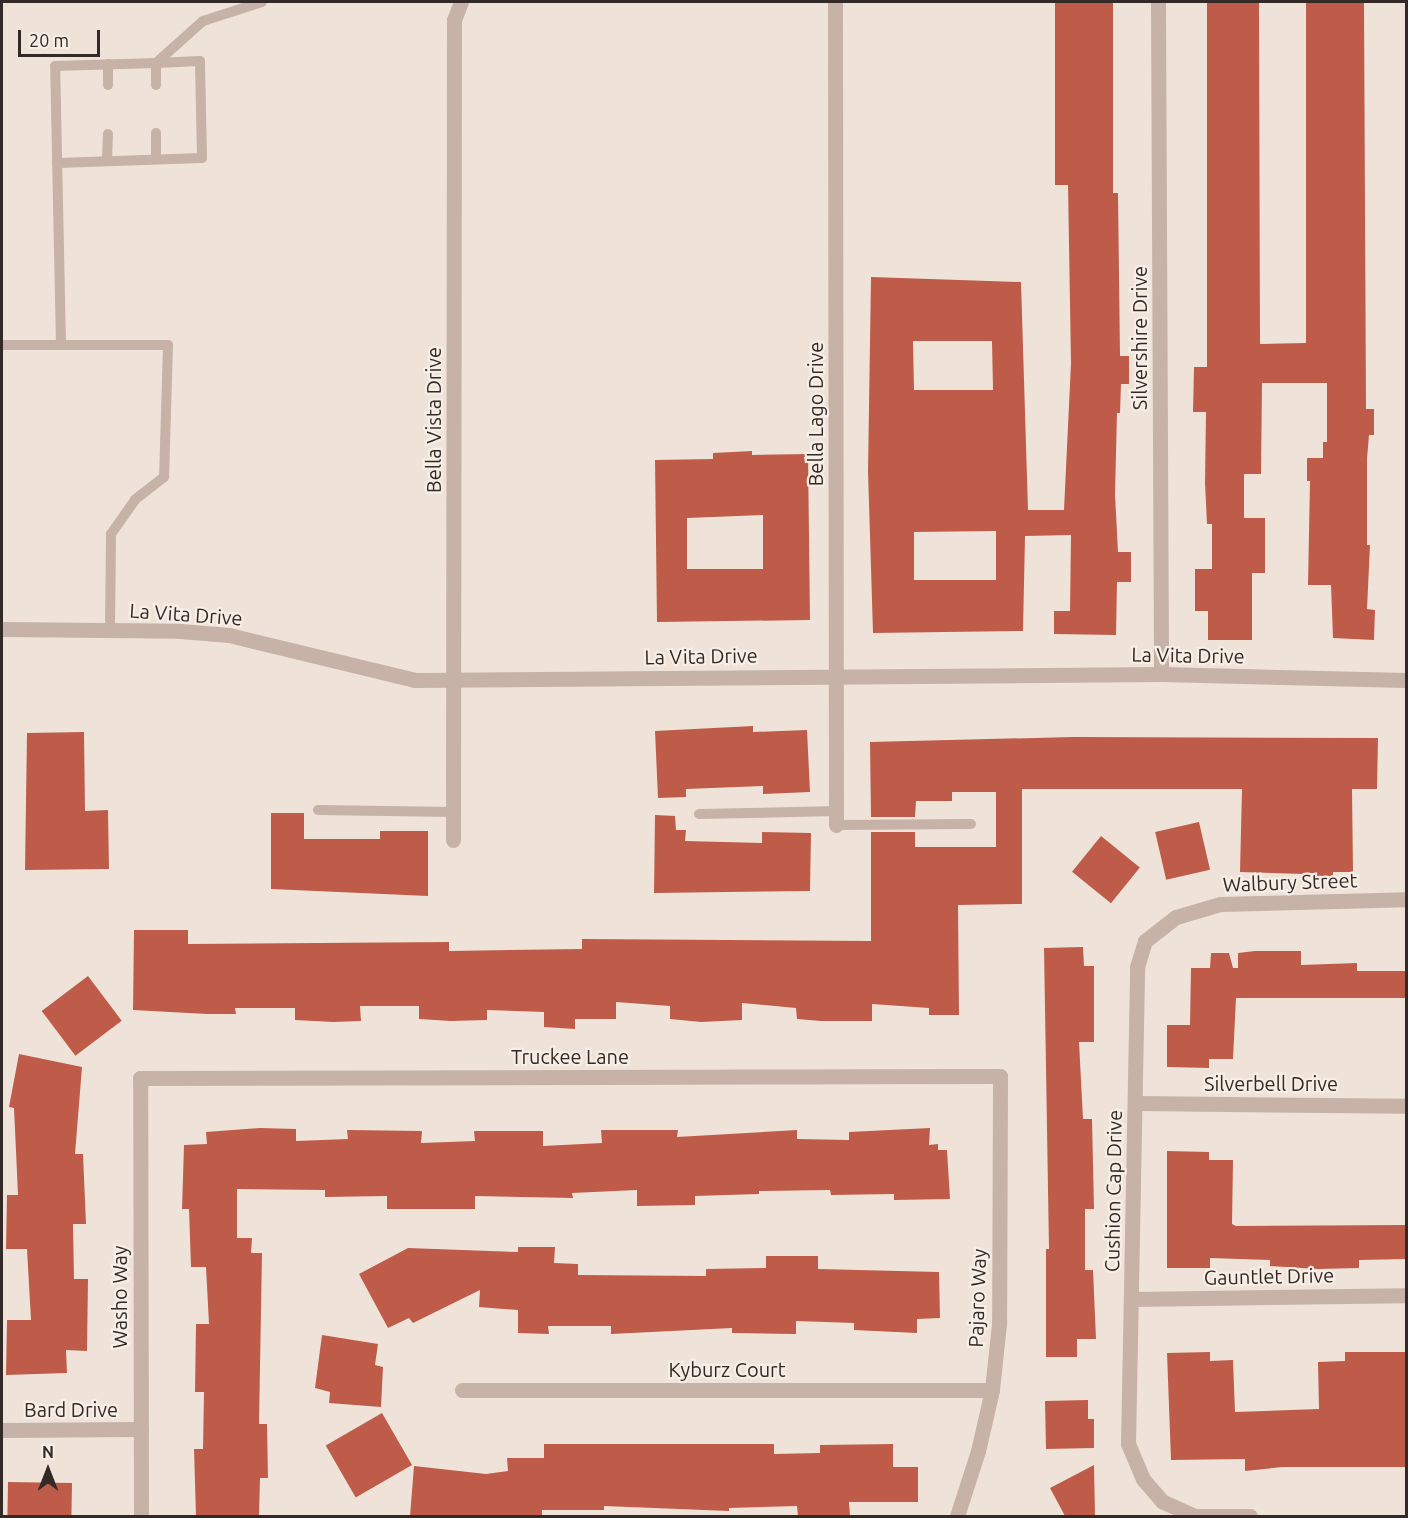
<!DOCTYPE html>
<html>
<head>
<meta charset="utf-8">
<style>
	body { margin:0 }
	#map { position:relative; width:1408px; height:1518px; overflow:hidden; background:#efe3d9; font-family:Ubuntu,sans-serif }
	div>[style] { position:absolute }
	.building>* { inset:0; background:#be5c49; transform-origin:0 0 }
	.service>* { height:10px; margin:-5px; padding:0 5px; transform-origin:5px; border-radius:5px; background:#c6b2a6 }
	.minor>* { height:15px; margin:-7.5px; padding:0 7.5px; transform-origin:7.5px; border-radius:7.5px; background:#c6b2a6 }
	span { translate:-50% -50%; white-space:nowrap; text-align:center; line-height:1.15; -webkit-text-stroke:4.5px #f7eee5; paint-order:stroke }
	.street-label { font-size:20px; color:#332926 }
	.frame { position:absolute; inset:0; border:3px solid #332926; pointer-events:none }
	.north { position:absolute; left:18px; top:1440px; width:60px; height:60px; -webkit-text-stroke:4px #f7eee5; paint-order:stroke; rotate:0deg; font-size:16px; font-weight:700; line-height:24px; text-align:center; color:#332926 }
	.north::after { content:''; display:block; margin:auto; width:21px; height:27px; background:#332926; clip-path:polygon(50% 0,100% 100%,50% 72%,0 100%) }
	.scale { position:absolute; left:18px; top:30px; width:82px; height:27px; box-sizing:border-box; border:3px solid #332926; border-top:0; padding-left:8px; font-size:18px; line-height:21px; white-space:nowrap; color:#332926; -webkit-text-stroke:4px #f7eee5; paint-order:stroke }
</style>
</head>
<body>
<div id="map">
	<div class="building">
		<i style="clip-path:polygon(evenodd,1055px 2px,1113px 2px,1113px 193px,1118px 193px,1120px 356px,1129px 356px,1129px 384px,1121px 384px,1120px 413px,1117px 413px,1115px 494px,1118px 552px,1131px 552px,1131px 582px,1117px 582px,1116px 635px,1054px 634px,1054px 611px,1070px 611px,1071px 535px,1025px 536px,1023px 631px,873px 633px,868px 471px,871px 277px,1021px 282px,1028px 510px,1064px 510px,1071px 363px,1068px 185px,1055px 185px,1055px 2px,913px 341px,992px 341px,993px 390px,914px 390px,913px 341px,1055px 2px,996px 531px,996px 580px,914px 580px,914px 532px,996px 531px)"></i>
		<i style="clip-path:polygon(1207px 2px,1259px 2px,1260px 344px,1306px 343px,1306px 2px,1364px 2px,1366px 409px,1374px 409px,1374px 435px,1369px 435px,1367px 459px,1367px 545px,1370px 545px,1367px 609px,1375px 610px,1374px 640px,1333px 638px,1331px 585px,1308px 585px,1310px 481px,1307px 481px,1307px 458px,1323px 458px,1323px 442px,1327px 442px,1327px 383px,1262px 383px,1261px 474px,1244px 474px,1244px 518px,1265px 518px,1265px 573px,1252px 573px,1252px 640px,1208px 640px,1208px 611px,1195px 611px,1195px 569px,1212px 569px,1212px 524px,1207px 524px,1205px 483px,1206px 412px,1193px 412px,1194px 367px,1207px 367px)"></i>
		<i style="clip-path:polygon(evenodd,752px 451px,752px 455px,808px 454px,810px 620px,657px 622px,655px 460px,713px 459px,713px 453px,752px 451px,763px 515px,763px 569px,687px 569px,687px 518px,763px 515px)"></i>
		<i style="clip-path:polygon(753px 726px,753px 732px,807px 730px,810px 792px,763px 794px,763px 786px,686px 789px,686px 797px,658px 798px,655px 731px)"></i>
		<i style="clip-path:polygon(84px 732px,85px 811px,108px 810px,109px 869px,25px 870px,27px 733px)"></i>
		<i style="clip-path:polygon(1073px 737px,1378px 738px,1377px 789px,1352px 789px,1353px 872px,1333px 872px,1333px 877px,1304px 878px,1304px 874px,1240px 872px,1242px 789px,1022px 789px,1022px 904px,958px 905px,959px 1015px,929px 1015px,929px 1008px,872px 1004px,872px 1021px,821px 1021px,797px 1019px,796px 1008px,742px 1003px,742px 1020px,701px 1022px,670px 1019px,670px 1006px,616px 1002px,616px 1019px,575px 1019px,575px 1029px,544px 1027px,544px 1012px,487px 1010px,487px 1020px,451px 1021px,419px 1019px,419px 1006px,360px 1006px,361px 1021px,333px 1022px,295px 1020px,295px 1008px,235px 1008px,236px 1014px,207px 1014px,133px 1010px,134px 930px,188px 930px,188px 944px,449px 942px,449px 951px,582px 949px,582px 939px,871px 941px,871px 832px,915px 832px,915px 847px,996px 847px,996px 792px,952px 792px,952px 801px,916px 801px,915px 817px,871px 817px,870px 742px)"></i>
		<i style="clip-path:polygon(271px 813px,304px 813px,304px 839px,380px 839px,380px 831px,428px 831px,428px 896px,271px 889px)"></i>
		<i style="clip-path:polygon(655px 815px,675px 816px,676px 830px,686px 830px,685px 841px,762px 843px,762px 832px,811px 833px,810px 891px,654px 893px)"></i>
		<i style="left:1199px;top:822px;width:49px;height:45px;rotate:77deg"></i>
		<i style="left:1101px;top:836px;width:50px;height:46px;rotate:39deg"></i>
		<i style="clip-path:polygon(1083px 947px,1084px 966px,1094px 966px,1094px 1042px,1079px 1042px,1083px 1119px,1092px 1119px,1094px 1209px,1085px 1209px,1085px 1270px,1093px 1270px,1096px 1339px,1077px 1339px,1077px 1357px,1046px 1357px,1046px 1249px,1049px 1249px,1044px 948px)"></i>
		<i style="clip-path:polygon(1255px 951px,1301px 951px,1301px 965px,1357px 963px,1357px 971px,1407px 971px,1407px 998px,1236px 998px,1233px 1059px,1209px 1059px,1209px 1068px,1167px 1067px,1167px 1025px,1190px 1025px,1191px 968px,1210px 968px,1211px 953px,1229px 953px,1233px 968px,1238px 968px,1238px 953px)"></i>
		<i style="left:88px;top:976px;width:56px;height:58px;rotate:53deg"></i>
		<i style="clip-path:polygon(19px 1054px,82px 1067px,75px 1154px,83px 1154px,86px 1224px,73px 1224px,74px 1279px,88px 1279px,87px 1351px,66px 1350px,67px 1373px,6px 1375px,7px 1320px,31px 1320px,27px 1249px,6px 1249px,7px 1195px,18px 1195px,14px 1108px,9px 1107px)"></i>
		<i style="clip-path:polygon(260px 1128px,296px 1129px,296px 1141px,348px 1139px,347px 1130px,422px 1131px,421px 1143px,475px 1141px,474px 1131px,543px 1131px,543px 1146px,602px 1143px,601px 1130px,678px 1130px,677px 1137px,797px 1130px,797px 1139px,849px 1140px,849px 1132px,930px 1128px,929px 1145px,938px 1144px,938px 1150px,947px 1150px,950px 1199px,894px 1200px,894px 1194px,831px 1195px,830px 1190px,759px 1191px,759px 1194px,695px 1196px,695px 1205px,637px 1206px,637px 1190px,572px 1193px,573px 1198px,475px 1196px,475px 1209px,387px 1209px,387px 1196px,325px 1197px,325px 1190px,237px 1189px,237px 1238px,252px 1238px,251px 1253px,262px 1253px,259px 1424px,267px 1424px,268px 1478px,260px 1478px,259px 1516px,196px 1516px,194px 1449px,203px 1449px,204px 1392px,195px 1392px,196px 1324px,209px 1324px,206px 1267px,191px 1267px,189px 1209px,182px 1209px,184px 1145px,207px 1144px,206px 1132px)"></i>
		<i style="clip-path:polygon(1167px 1151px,1209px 1152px,1209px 1160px,1233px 1160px,1232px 1224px,1236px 1226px,1407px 1225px,1407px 1259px,1359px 1260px,1359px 1268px,1318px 1269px,1270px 1266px,1270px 1260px,1210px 1258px,1210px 1268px,1167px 1268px)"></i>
		<i style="clip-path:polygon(518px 1247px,555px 1247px,554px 1263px,578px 1264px,578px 1275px,706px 1276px,706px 1269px,766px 1268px,766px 1256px,818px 1256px,818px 1269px,939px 1272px,940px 1318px,917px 1319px,917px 1333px,854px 1330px,854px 1323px,796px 1321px,796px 1334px,732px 1333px,732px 1328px,611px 1334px,611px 1326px,548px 1326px,549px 1334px,518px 1333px,518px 1310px,479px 1307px,480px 1290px,413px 1323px,409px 1318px,388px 1328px,359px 1274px,408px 1248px,518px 1252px)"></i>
		<i style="clip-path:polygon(322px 1335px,378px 1344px,375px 1365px,383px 1367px,381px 1407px,329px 1403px,330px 1392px,315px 1388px)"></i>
		<i style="clip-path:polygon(1210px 1352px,1210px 1361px,1233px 1360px,1235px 1412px,1319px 1409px,1318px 1362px,1345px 1361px,1345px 1352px,1407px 1352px,1407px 1467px,1283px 1467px,1245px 1471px,1245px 1459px,1171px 1460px,1167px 1353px)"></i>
		<i style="clip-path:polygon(1088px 1400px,1088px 1419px,1094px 1419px,1094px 1448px,1046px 1449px,1045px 1401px)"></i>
		<i style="left:382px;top:1413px;width:60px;height:65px;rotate:60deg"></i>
		<i style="clip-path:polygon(544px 1444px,774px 1444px,774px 1454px,820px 1453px,820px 1445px,893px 1444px,893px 1467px,918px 1467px,918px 1502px,849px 1502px,850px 1516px,798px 1516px,797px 1506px,729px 1508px,729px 1511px,604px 1506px,604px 1510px,542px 1510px,542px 1516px,410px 1516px,414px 1466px,486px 1474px,508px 1471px,507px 1458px,544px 1458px)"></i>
		<i style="clip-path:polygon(1094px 1465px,1095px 1516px,1065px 1516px,1050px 1488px)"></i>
		<i style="left:8px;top:1482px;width:64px;height:34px;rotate:1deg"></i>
	</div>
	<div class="service">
		<i style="left:108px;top:64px;width:21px;rotate:90deg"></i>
		<i style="left:156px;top:133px;width:26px;rotate:90deg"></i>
		<i style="left:107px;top:161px;width:27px;rotate:-88deg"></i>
		<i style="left:57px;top:163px;width:145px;rotate:-2deg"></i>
		<i style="left:202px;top:158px;width:97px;rotate:-91.2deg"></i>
		<i style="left:200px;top:61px;width:44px;rotate:177.4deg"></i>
		<i style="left:156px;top:63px;width:22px;rotate:90deg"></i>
		<i style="left:2px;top:345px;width:166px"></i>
		<i style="left:168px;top:345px;width:132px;rotate:91.7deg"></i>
		<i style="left:164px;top:477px;width:37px;rotate:142deg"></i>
		<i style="left:135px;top:500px;width:42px;rotate:125.2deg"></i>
		<i style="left:111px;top:534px;width:96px;rotate:90.6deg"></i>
		<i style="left:61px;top:345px;width:279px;rotate:-91.2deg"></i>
		<i style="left:55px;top:66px;width:101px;rotate:-1.7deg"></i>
		<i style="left:156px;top:63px;width:63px;rotate:-41.8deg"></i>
		<i style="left:203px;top:21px;width:62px;rotate:-17.9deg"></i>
		<i style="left:318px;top:810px;width:135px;rotate:0.8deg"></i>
		<i style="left:699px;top:814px;width:138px;rotate:-1.2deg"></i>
		<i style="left:836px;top:825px;width:135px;rotate:-0.4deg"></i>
	</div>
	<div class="minor">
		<i style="left:835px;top:2px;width:823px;rotate:89.93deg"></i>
		<i style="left:1158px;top:2px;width:672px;rotate:89.74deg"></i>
		<i style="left:2px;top:629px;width:178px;rotate:0.6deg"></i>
		<i style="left:180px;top:631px;width:49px;rotate:4.7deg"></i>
		<i style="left:229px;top:635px;width:191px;rotate:13.6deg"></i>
		<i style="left:415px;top:680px;width:746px;rotate:-0.46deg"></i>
		<i style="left:1161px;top:674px;width:245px;rotate:1.4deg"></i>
		<i style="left:453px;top:840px;width:820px;rotate:-89.93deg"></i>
		<i style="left:454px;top:20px;width:19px;rotate:-69deg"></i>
		<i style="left:1136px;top:1103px;width:270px;rotate:0.6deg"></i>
		<i style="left:1132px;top:1299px;width:274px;rotate:-0.8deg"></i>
		<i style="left:462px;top:1390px;width:530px"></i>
		<i style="left:2px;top:1430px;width:139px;rotate:-0.4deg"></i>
		<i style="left:141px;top:1516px;width:438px;rotate:-90.1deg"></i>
		<i style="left:140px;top:1078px;width:860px;rotate:-0.13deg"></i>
		<i style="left:1000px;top:1076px;width:248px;rotate:90.2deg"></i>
		<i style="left:999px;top:1324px;width:66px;rotate:96.1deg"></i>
		<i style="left:992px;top:1390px;width:63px;rotate:102.9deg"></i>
		<i style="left:978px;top:1451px;width:68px;rotate:107.9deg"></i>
		<i style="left:1250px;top:1516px;width:55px;rotate:180deg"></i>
		<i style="left:1195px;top:1516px;width:36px;rotate:-156deg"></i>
		<i style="left:1162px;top:1501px;width:29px;rotate:-131deg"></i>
		<i style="left:1143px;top:1479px;width:38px;rotate:-113deg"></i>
		<i style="left:1128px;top:1444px;width:477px;rotate:-88.9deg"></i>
		<i style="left:1137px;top:967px;width:27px;rotate:-73deg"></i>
		<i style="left:1145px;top:941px;width:39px;rotate:-38deg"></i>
		<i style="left:1176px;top:917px;width:46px;rotate:-16.5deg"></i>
		<i style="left:1220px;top:904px;width:186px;rotate:-1.5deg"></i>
	</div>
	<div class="street-label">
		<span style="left:1139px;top:338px;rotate:-90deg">Silvershire Drive</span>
		<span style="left:815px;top:414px;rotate:-90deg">Bella Lago Drive</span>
		<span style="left:433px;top:420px;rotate:-90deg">Bella Vista Drive</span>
		<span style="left:186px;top:614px;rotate:4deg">La Vita Drive</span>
		<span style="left:1188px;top:655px;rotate:1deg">La Vita Drive</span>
		<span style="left:701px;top:656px;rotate:-1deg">La Vita Drive</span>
		<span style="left:1290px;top:882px;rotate:-2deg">Walbury Street</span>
		<span style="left:570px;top:1056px">Truckee Lane</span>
		<span style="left:1271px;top:1083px">Silverbell Drive</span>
		<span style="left:1113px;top:1191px;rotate:-89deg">Cushion Cap Drive</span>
		<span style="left:1269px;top:1276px;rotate:-1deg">Gauntlet Drive</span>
		<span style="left:119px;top:1297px;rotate:-90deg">Washo Way</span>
		<span style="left:977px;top:1298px;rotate:-88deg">Pajaro Way</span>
		<span style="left:727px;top:1369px">Kyburz Court</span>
		<span style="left:71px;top:1409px">Bard Drive</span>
	</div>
	<div class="frame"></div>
	<div class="north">N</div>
	<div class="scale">20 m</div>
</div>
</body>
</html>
